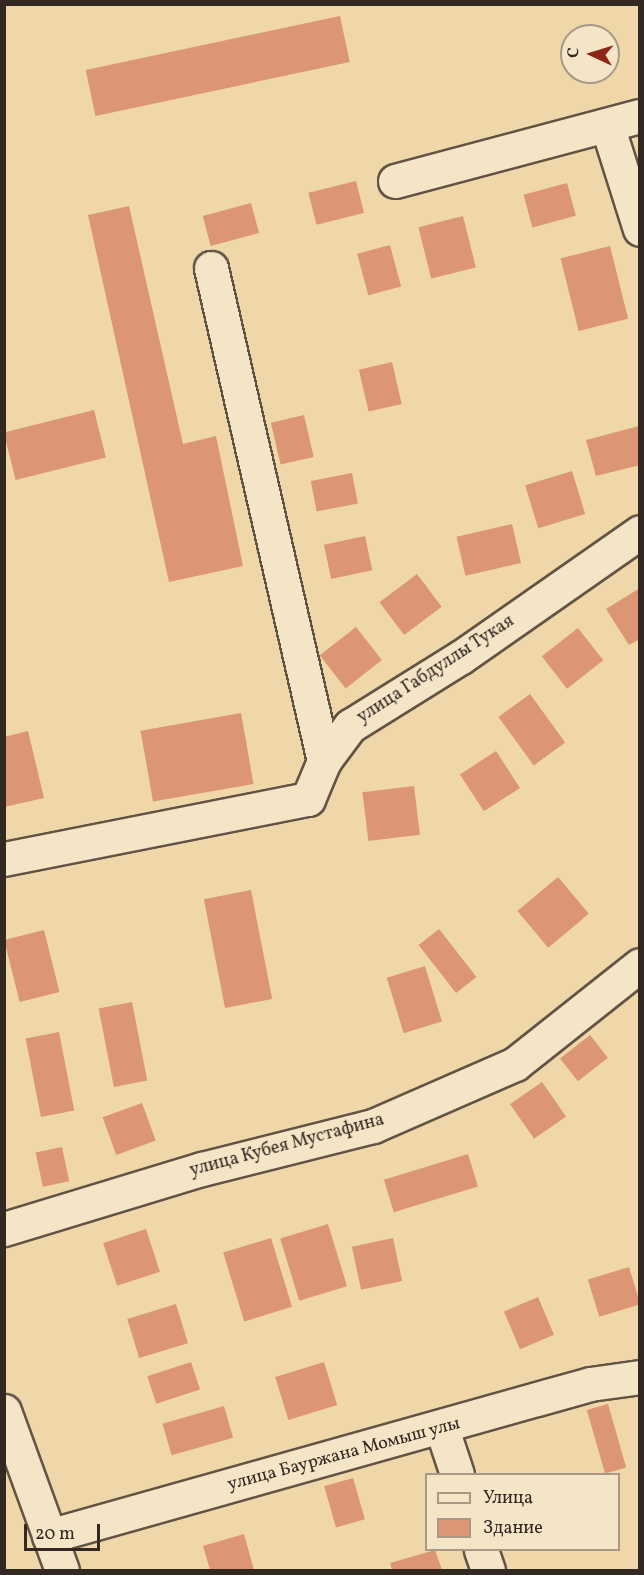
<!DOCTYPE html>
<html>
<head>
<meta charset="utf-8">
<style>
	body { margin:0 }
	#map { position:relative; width:644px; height:1575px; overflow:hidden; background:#efd7a9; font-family:Vollkorn,serif }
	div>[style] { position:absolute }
	.building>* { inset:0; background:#dc9675; transform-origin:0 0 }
	.roads { filter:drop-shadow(2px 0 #625444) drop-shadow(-2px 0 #625444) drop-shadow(0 2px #625444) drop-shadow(0 -2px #625444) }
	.minor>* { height:33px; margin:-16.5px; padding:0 16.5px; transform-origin:16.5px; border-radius:16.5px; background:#f5e5c7 }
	span { translate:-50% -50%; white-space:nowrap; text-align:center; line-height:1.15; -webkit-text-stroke:5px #f5e5c7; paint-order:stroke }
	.street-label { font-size:18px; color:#332822 }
	.frame { position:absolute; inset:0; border:6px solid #332822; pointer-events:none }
	.legend { position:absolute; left:425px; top:1473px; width:195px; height:78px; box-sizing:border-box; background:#f5e5c7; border:2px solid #a79985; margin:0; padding:8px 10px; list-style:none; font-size:18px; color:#332822 }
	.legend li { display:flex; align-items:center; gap:12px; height:30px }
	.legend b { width:30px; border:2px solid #a79985 }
	.north { position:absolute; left:560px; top:24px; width:60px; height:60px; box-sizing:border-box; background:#f5e5c7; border:2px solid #a79985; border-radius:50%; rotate:274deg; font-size:16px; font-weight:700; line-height:24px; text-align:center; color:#332822 }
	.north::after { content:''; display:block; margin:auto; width:21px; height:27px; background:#8f2418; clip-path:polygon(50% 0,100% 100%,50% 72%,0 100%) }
	.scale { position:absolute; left:24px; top:1524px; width:76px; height:27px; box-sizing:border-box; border:3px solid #332822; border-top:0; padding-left:8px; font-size:18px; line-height:21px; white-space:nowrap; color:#332822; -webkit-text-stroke:4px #f5e5c7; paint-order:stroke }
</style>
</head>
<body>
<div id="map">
	<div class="building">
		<i style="left:340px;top:16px;width:47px;height:260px;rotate:78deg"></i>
		<i style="left:356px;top:181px;width:33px;height:49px;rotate:76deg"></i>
		<i style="left:567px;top:183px;width:34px;height:45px;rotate:75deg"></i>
		<i style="left:251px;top:203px;width:31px;height:50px;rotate:75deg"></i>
		<i style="clip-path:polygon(129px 206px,183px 444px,216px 436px,243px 566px,169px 582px,88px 215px)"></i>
		<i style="left:463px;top:216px;width:53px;height:46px;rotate:76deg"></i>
		<i style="left:390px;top:245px;width:43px;height:34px;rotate:75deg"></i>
		<i style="left:610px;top:246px;width:75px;height:51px;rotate:76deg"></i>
		<i style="left:392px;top:362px;width:43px;height:34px;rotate:77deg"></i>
		<i style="left:94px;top:410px;width:49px;height:93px;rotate:76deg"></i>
		<i style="left:304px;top:415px;width:43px;height:34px;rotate:77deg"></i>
		<i style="clip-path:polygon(639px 426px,640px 465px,596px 476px,586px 440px)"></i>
		<i style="left:572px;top:471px;width:45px;height:49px;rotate:73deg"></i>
		<i style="left:352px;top:473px;width:31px;height:42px;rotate:79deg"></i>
		<i style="left:512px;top:524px;width:40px;height:57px;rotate:77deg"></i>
		<i style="left:365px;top:536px;width:35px;height:42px;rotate:78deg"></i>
		<i style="left:417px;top:574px;width:41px;height:47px;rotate:53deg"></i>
		<i style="clip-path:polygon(640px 588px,640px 639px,629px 645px,606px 609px)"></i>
		<i style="left:356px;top:627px;width:42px;height:46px;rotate:52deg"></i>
		<i style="left:578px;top:628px;width:41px;height:46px;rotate:52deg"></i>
		<i style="left:530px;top:694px;width:60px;height:39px;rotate:54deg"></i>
		<i style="left:241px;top:713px;width:72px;height:102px;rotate:80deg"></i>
		<i style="clip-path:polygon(28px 731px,44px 798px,4px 807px,4px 737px)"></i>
		<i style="left:496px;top:751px;width:44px;height:43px;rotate:57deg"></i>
		<i style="left:414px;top:786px;width:49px;height:52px;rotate:83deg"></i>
		<i style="left:558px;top:877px;width:48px;height:53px;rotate:50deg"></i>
		<i style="left:251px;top:890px;width:111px;height:48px;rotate:79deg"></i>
		<i style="left:439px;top:929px;width:61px;height:26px;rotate:52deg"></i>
		<i style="left:44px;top:930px;width:64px;height:41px;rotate:76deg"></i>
		<i style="left:425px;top:966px;width:58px;height:40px;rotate:73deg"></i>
		<i style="left:132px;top:1002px;width:80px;height:34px;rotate:79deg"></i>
		<i style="left:59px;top:1032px;width:80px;height:34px;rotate:79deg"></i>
		<i style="left:590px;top:1035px;width:29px;height:38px;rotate:52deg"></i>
		<i style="left:542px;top:1082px;width:42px;height:39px;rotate:55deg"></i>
		<i style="left:142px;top:1103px;width:40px;height:42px;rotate:70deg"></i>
		<i style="left:62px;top:1147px;width:35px;height:27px;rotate:78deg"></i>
		<i style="left:468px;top:1154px;width:34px;height:88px;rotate:73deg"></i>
		<i style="left:328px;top:1224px;width:65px;height:50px;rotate:73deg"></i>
		<i style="left:146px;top:1229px;width:45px;height:45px;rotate:72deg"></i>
		<i style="left:271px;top:1238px;width:72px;height:50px;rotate:73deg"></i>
		<i style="left:393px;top:1238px;width:44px;height:42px;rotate:78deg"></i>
		<i style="left:629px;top:1267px;width:39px;height:43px;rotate:73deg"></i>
		<i style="left:538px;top:1297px;width:41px;height:37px;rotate:67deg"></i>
		<i style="left:176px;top:1304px;width:41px;height:51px;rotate:73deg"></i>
		<i style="left:191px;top:1362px;width:29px;height:46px;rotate:72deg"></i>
		<i style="left:324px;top:1362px;width:45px;height:51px;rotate:73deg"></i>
		<i style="left:608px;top:1404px;width:66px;height:22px;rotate:74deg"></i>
		<i style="left:224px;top:1406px;width:33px;height:64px;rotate:74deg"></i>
		<i style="left:353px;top:1478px;width:43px;height:30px;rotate:74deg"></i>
		<i style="clip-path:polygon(244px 1534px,254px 1570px,210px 1570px,203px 1546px)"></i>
		<i style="clip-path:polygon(435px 1550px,442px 1570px,392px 1570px,390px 1563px)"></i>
	</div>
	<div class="roads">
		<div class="minor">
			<i style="left:607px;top:125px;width:109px;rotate:72.4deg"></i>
			<i style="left:395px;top:181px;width:253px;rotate:-14.9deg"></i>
			<i style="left:211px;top:268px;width:506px;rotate:77.09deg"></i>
			<i style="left:4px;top:859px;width:310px;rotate:-11.2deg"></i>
			<i style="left:308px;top:799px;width:41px;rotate:-67.2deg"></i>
			<i style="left:324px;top:761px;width:44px;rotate:-53.4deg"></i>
			<i style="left:350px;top:726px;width:131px;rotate:-31.9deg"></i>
			<i style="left:461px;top:657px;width:218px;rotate:-34.9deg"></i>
			<i style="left:4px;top:1229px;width:207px;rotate:-16.9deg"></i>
			<i style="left:202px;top:1169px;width:176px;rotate:-14.1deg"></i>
			<i style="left:373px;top:1126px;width:155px;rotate:-23.6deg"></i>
			<i style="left:515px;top:1064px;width:159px;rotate:-38.4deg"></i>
			<i style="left:4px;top:1411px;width:169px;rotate:70deg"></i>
			<i style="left:442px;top:1429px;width:47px;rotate:71.6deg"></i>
			<i style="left:49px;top:1536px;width:562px;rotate:-15.69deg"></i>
			<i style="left:590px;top:1384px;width:50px;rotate:-8deg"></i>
			<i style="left:481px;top:1550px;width:21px;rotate:71deg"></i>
		</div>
	</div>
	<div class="street-label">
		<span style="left:436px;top:670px;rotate:-33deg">улица Габдуллы Тукая</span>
		<span style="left:287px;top:1146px;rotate:-15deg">улица Кубея Мустафина</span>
		<span style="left:344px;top:1455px;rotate:-15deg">улица Бауржана Момыш улы</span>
	</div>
	<div class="frame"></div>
	<ul class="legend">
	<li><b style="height:8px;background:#f5e5c7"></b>Улица</li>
	<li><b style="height:16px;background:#dc9675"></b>Здание</li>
	</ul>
	<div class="north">С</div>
	<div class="scale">20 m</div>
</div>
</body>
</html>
